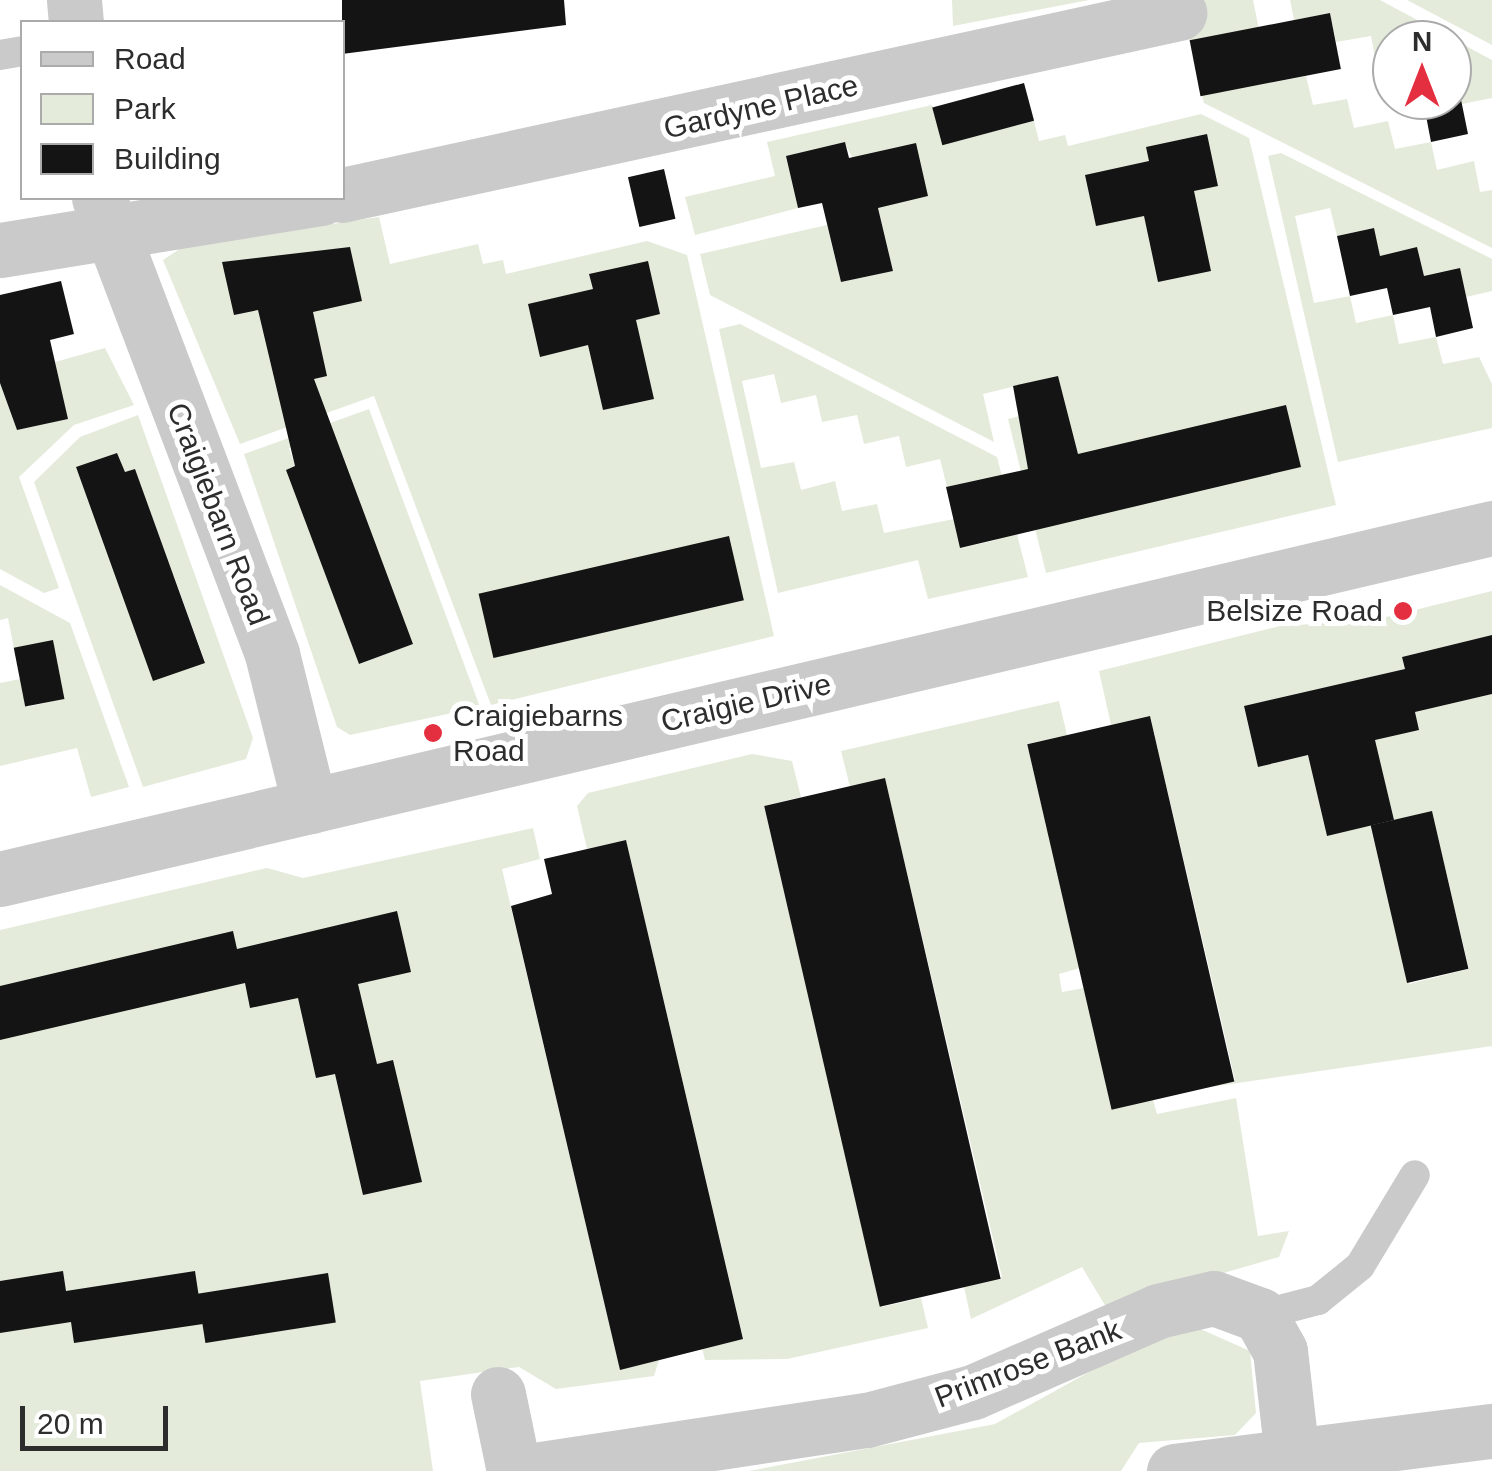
<!DOCTYPE html>
<html>
<head>
<meta charset="utf-8">
<style>
	body { margin:0 }
	#map { position:relative; width:1492px; height:1471px; overflow:hidden; background:#fff; font-family:Helvetica,sans-serif }
	div>[style] { position:absolute }
	.green>* { inset:0; background:#e4ebdb }
	.building>* { inset:0; background:#141414; transform-origin:0 0 }
	.service>* { height:30px; margin:-15px; padding:0 15px; transform-origin:15px; border-radius:15px; background:#cacaca }
	.minor>* { height:55px; margin:-27.5px; padding:0 27.5px; transform-origin:27.5px; border-radius:27.5px; background:#cacaca }
	.tertiary>* { height:55px; margin:-27.5px; padding:0 27.5px; transform-origin:27.5px; border-radius:27.5px; background:#cacaca }
	.dots>* { width:28px; height:28px; translate:-50% -50%; box-sizing:border-box; border:5px solid #fff; border-radius:50% }
	span { translate:-50% -50%; white-space:nowrap; text-align:center; line-height:1.15; -webkit-text-stroke:10px #fff; paint-order:stroke }
	.street-label { font-size:30px; color:#2d2d2d }
	.poi-label { font-size:30px; color:#2d2d2d }
	.right { translate:-100% -50%; text-align:right }
	.left { translate:0 -50%; text-align:left }
	.legend { position:absolute; left:20px; top:20px; width:325px; height:180px; box-sizing:border-box; background:#fff; border:2px solid #ababab; margin:0; padding:12px 18px; list-style:none; font-size:30px; color:#2d2d2d }
	.legend li { display:flex; align-items:center; gap:20px; height:50px }
	.legend b { width:50px; border:2px solid #ababab }
	.north { position:absolute; left:1372px; top:20px; width:100px; height:100px; box-sizing:border-box; background:#fff; border:2px solid #ababab; border-radius:50%; rotate:0deg; font-size:28px; font-weight:700; line-height:40px; text-align:center; color:#2d2d2d }
	.north::after { content:''; display:block; margin:auto; width:35px; height:45px; background:#e42f41; clip-path:polygon(50% 0,100% 100%,50% 72%,0 100%) }
	.scale { position:absolute; left:20px; top:1406px; width:148px; height:45px; box-sizing:border-box; border:5px solid #2d2d2d; border-top:0; padding-left:12px; font-size:30px; line-height:35px; white-space:nowrap; color:#2d2d2d; -webkit-text-stroke:8px #fff; paint-order:stroke }
</style>
</head>
<body>
<div id="map">
	<div class="green">
		<i style="clip-path:polygon(952px 0,1089px 0,953px 26px)"></i>
		<i style="clip-path:polygon(1180px 0,1253px 0,1270px 83px,1306px 76px,1313px 105px,1347px 99px,1354px 128px,1388px 121px,1395px 149px,1431px 142px,1437px 170px,1474px 161px,1480px 192px,1492px 190px,1492px 248px,1204px 103px,1199px 84px,1211px 81px,1226px 38px,1191px 47px)"></i>
		<i style="clip-path:polygon(1290px 0,1380px 0,1492px 60px,1492px 98px,1462px 104px,1452px 40px,1392px 40px,1392px 59px,1376px 62px,1371px 36px,1336px 42px,1330px 13px,1294px 20px)"></i>
		<i style="clip-path:polygon(1407px 0,1492px 0,1492px 45px)"></i>
		<i style="clip-path:polygon(932px 105px,942px 144px,1034px 121px,1039px 141px,1065px 135px,1068px 146px,1201px 114px,1249px 138px,1336px 505px,1046px 573px,1008px 419px,1065px 405px,1058px 376px,983px 394px,994px 442px,710px 295px,700px 254px,827px 225px,841px 282px,893px 271px,878px 208px,845px 143px,787px 156px,798px 208px,695px 235px,685px 197px,775px 176px,767px 142px)"></i>
		<i style="clip-path:polygon(1281px 153px,1492px 259px,1492px 291px,1466px 297px,1424px 276px,1417px 248px,1380px 256px,1373px 228px,1337px 236px,1330px 208px,1295px 216px,1314px 303px,1350px 296px,1356px 323px,1393px 315px,1399px 344px,1436px 337px,1443px 364px,1479px 357px,1492px 384px,1492px 428px,1338px 462px,1268px 156px)"></i>
		<i style="clip-path:polygon(379px 217px,390px 264px,478px 244px,483px 264px,503px 260px,506px 274px,647px 241px,687px 255px,774px 636px,491px 705px,374px 396px,240px 444px,163px 260px,184px 246px)"></i>
		<i style="clip-path:polygon(evenodd,740px 324px,997px 457px,1028px 577px,928px 599px,918px 560px,778px 593px,719px 329px,740px 324px,774px 374px,781px 403px,816px 395px,822px 422px,857px 415px,864px 444px,899px 436px,906px 467px,940px 459px,947px 487px,983px 479px,996px 540px,961px 548px,954px 519px,884px 533px,877px 504px,842px 511px,835px 481px,801px 490px,794px 462px,761px 468px,742px 381px,774px 374px)"></i>
		<i style="clip-path:polygon(105px 348px,134px 405px,74px 425px,19px 477px,59px 588px,44px 593px,0 569px,0 383px,17px 430px,67px 419px,55px 362px)"></i>
		<i style="clip-path:polygon(evenodd,369px 409px,480px 707px,350px 735px,337px 727px,244px 454px,369px 409px,333px 432px,412px 644px,360px 664px,287px 470px,295px 466px,289px 448px,333px 432px)"></i>
		<i style="clip-path:polygon(evenodd,138px 415px,253px 738px,246px 759px,143px 787px,34px 482px,80px 437px,138px 415px,117px 453px,125px 472px,135px 470px,166px 555px,156px 559px,174px 576px,205px 662px,76px 468px,117px 453px)"></i>
		<i style="clip-path:polygon(0 585px,70px 623px,129px 787px,91px 797px,77px 748px,0 766px,0 683px,20px 679px,27px 707px,64px 699px,53px 641px,14px 649px,8px 618px,0 620px)"></i>
		<i style="clip-path:polygon(1492px 591px,1492px 635px,1402px 657px,1405px 669px,1244px 707px,1258px 767px,1330px 750px,1312px 771px,1327px 836px,1370px 825px,1409px 984px,1469px 969px,1432px 812px,1394px 821px,1378px 755px,1353px 744px,1418px 730px,1415px 712px,1492px 694px,1492px 1046px,1197px 1089px,1235px 1080px,1207px 959px,1150px 716px,1111px 725px,1099px 671px,1280px 626px,1374px 620px)"></i>
		<i style="clip-path:polygon(1059px 701px,1067px 735px,1027px 744px,1080px 968px,1059px 974px,1062px 992px,1084px 988px,1113px 1109px,1153px 1100px,1157px 1114px,1236px 1098px,1258px 1236px,1289px 1231px,1279px 1257px,1106px 1307px,1082px 1267px,971px 1319px,964px 1287px,1002px 1277px,885px 779px,850px 787px,841px 751px)"></i>
		<i style="clip-path:polygon(752px 754px,792px 761px,801px 797px,764px 806px,882px 1307px,921px 1298px,928px 1328px,787px 1359px,705px 1360px,702px 1348px,743px 1338px,626px 840px,587px 849px,577px 806px,588px 793px)"></i>
		<i style="clip-path:polygon(533px 828px,540px 859px,502px 869px,620px 1369px,659px 1360px,654px 1376px,556px 1389px,519px 1367px,420px 1381px,433px 1471px,0 1471px,0 930px,267px 868px,303px 878px)"></i>
		<i style="clip-path:polygon(1196px 1327px,1250px 1351px,1256px 1413px,1235px 1435px,1139px 1443px,1121px 1471px,749px 1471px,995px 1424px,1118px 1356px)"></i>
	</div>
	<div class="building">
		<i style="clip-path:polygon(342px 0,564px 0,566px 25px,342px 54px)"></i>
		<i style="left:1330px;top:13px;width:57px;height:143px;rotate:79deg"></i>
		<i style="clip-path:polygon(1456px 75px,1468px 134px,1431px 142px,1423px 100px,1452px 100px)"></i>
		<i style="left:1024px;top:83px;width:39px;height:95px;rotate:75deg"></i>
		<i style="clip-path:polygon(1207px 134px,1218px 186px,1194px 191px,1211px 271px,1158px 282px,1144px 216px,1096px 226px,1085px 175px,1149px 161px,1146px 147px)"></i>
		<i style="clip-path:polygon(845px 142px,849px 158px,916px 143px,928px 196px,878px 208px,893px 271px,841px 282px,822px 203px,798px 208px,786px 156px)"></i>
		<i style="left:664px;top:169px;width:51px;height:37px;rotate:77deg"></i>
		<i style="clip-path:polygon(1374px 228px,1380px 256px,1417px 247px,1424px 276px,1460px 268px,1473px 328px,1436px 337px,1430px 307px,1393px 315px,1387px 288px,1350px 296px,1337px 236px)"></i>
		<i style="clip-path:polygon(350px 247px,362px 301px,313px 312px,327px 376px,314px 379px,413px 644px,359px 664px,286px 470px,295px 466px,258px 310px,234px 315px,222px 262px)"></i>
		<i style="clip-path:polygon(648px 261px,660px 314px,636px 320px,654px 399px,603px 410px,588px 345px,540px 357px,528px 304px,593px 289px,589px 274px)"></i>
		<i style="clip-path:polygon(61px 281px,74px 334px,50px 340px,68px 419px,17px 430px,0 383px,0 295px)"></i>
		<i style="clip-path:polygon(1058px 376px,1078px 454px,1286px 405px,1301px 467px,960px 548px,946px 487px,1028px 469px,1013px 386px)"></i>
		<i style="clip-path:polygon(117px 453px,125px 472px,135px 469px,205px 663px,153px 681px,76px 467px)"></i>
		<i style="left:729px;top:536px;width:66px;height:257px;rotate:77deg"></i>
		<i style="clip-path:polygon(1492px 635px,1492px 694px,1415px 712px,1419px 730px,1375px 740px,1394px 820px,1327px 836px,1308px 755px,1258px 767px,1244px 706px,1405px 669px,1402px 657px)"></i>
		<i style="left:53px;top:640px;width:60px;height:40px;rotate:79deg"></i>
		<i style="left:1150px;top:716px;width:375px;height:126px;rotate:77deg"></i>
		<i style="left:885px;top:778px;width:514px;height:124px;rotate:77deg"></i>
		<i style="left:1432px;top:811px;width:162px;height:63px;rotate:77deg"></i>
		<i style="clip-path:polygon(626px 840px,743px 1339px,620px 1370px,511px 906px,552px 894px,544px 859px)"></i>
		<i style="clip-path:polygon(397px 911px,411px 972px,358px 984px,377px 1064px,393px 1060px,422px 1182px,363px 1195px,335px 1074px,316px 1078px,298px 998px,250px 1008px,245px 983px,0 1040px,0 986px,233px 931px,237px 949px)"></i>
		<i style="clip-path:polygon(63px 1271px,66px 1291px,195px 1271px,203px 1324px,74px 1343px,71px 1322px,0 1333px,0 1281px)"></i>
		<i style="left:328px;top:1273px;width:50px;height:132px;rotate:81deg"></i>
	</div>
	<div class="service">
		<i style="left:0;top:55px;width:22px;rotate:-10deg"></i>
		<i style="left:1260px;top:1315px;width:60px;rotate:-14.5deg"></i>
		<i style="left:1318px;top:1300px;width:54px;rotate:-39deg"></i>
		<i style="left:1360px;top:1266px;width:106px;rotate:-58.9deg"></i>
	</div>
	<div class="minor">
		<i style="left:74px;top:0;width:22px;rotate:85deg"></i>
		<i style="left:342px;top:195px;width:857px;rotate:-12.27deg"></i>
		<i style="left:99px;top:198px;width:488px;rotate:69.2deg"></i>
		<i style="left:272px;top:654px;width:157px;rotate:76deg"></i>
		<i style="left:0;top:250px;width:326px;rotate:-9.2deg"></i>
		<i style="left:498px;top:1394px;width:79px;rotate:78.3deg"></i>
		<i style="left:528px;top:1471px;width:343px;rotate:-8.6deg"></i>
		<i style="left:867px;top:1420px;width:110px;rotate:-14.8deg"></i>
		<i style="left:973px;top:1392px;width:202px;rotate:-23.6deg"></i>
		<i style="left:1158px;top:1311px;width:57px;rotate:-13.1deg"></i>
		<i style="left:1214px;top:1298px;width:49px;rotate:20.3deg"></i>
		<i style="left:1260px;top:1315px;width:41px;rotate:60.9deg"></i>
		<i style="left:1280px;top:1351px;width:106px;rotate:83.5deg"></i>
		<i style="left:1174px;top:1471px;width:321px;rotate:-7.2deg"></i>
	</div>
	<div class="tertiary">
		<i style="left:0;top:879px;width:1533px;rotate:-13.24deg"></i>
	</div>
	<div class="dots">
		<i style="left:1403px;top:611px;background:#e42f41"></i>
		<i style="left:433px;top:733px;background:#e42f41"></i>
	</div>
	<div class="street-label">
		<span style="left:761px;top:107px;rotate:-13deg">Gardyne Place</span>
		<span style="left:218px;top:514px;rotate:69deg">Craigiebarn Road</span>
		<span style="left:746px;top:703px;rotate:-13deg">Craigie Drive</span>
		<span style="left:1028px;top:1364px;rotate:-21deg">Primrose Bank</span>
	</div>
	<div class="poi-label">
		<span class="right" style="left:1383px;top:611px">Belsize Road</span>
		<span class="left" style="left:453px;top:733px">Craigiebarns<br>Road</span>
	</div>
	<ul class="legend">
	<li><b style="height:12px;background:#cacaca"></b>Road</li>
	<li><b style="height:28px;background:#e4ebdb"></b>Park</li>
	<li><b style="height:28px;background:#141414"></b>Building</li>
	</ul>
	<div class="north">N</div>
	<div class="scale">20 m</div>
</div>
</body>
</html>
